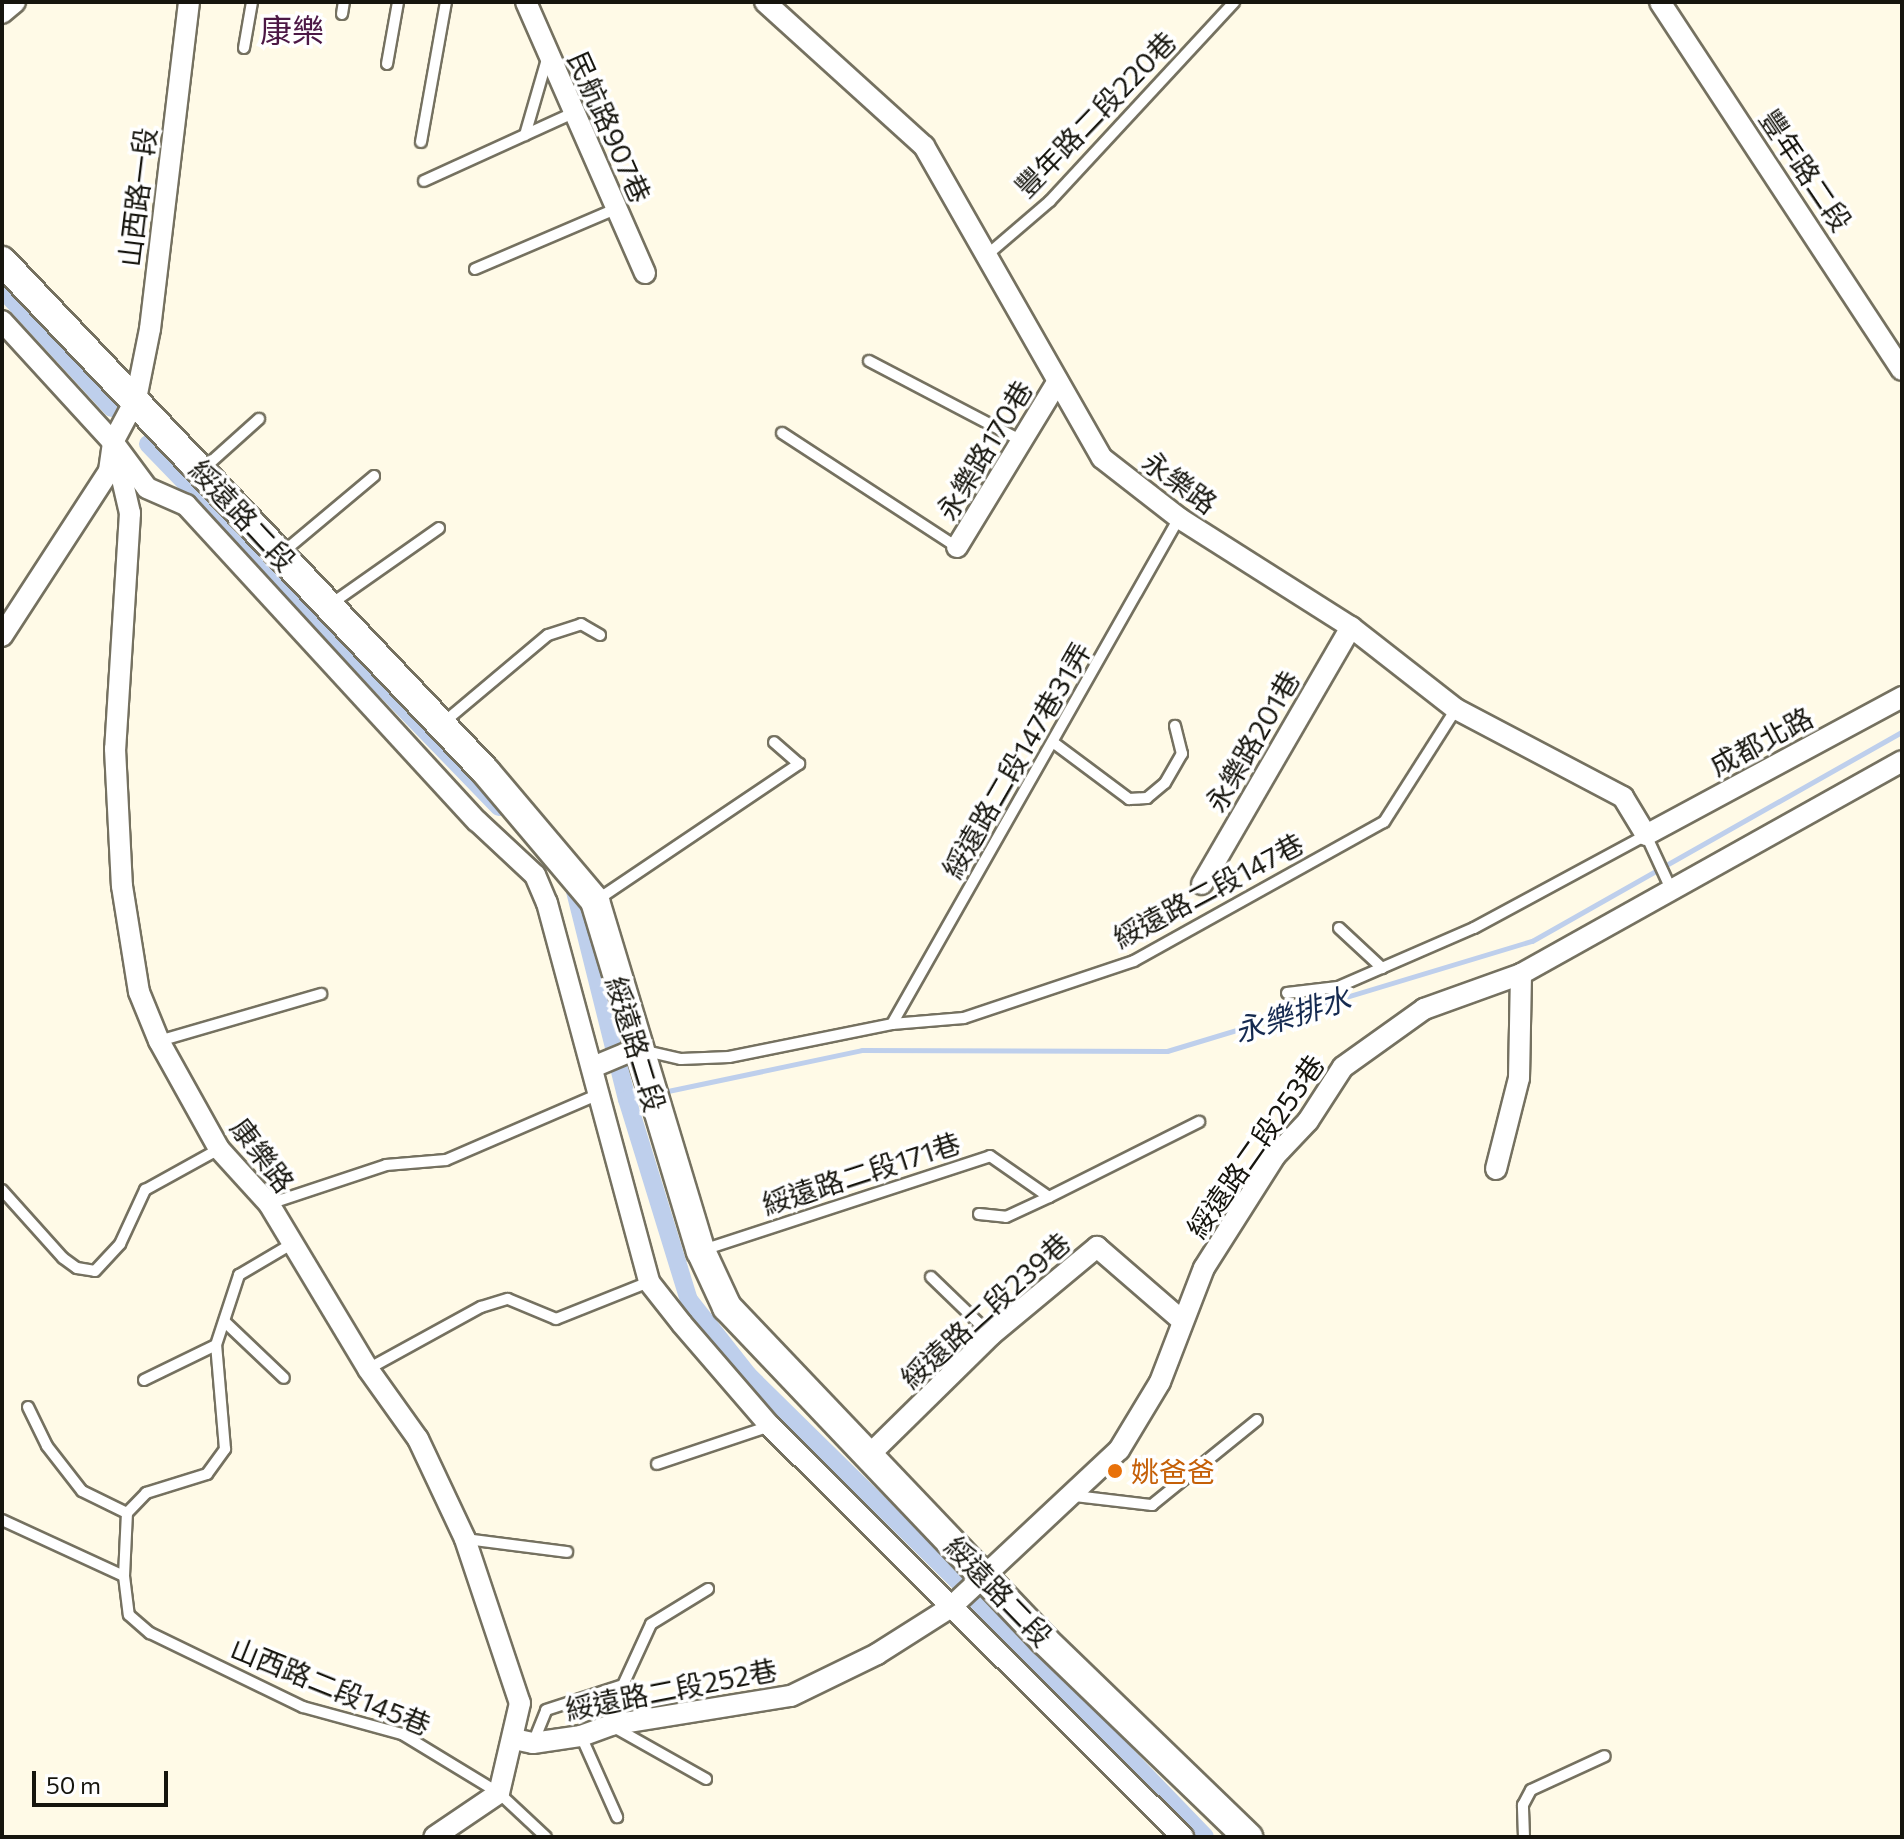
<!DOCTYPE html>
<html>
<head>
<meta charset="utf-8">
<style>
	body { margin:0 }
	#map { position:relative; width:1904px; height:1839px; overflow:hidden; background:#fffae7; font-family:Commissioner,"Noto Sans TC",sans-serif }
	div>[style] { position:absolute }
	.stream>* { height:5px; margin:-2.5px; padding:0 2.5px; transform-origin:2.5px; border-radius:2.5px; background:#becfec }
	.canal>* { height:18px; margin:-9px; padding:0 9px; transform-origin:9px; border-radius:9px; background:#becfec }
	.roads { filter:drop-shadow(2px 0 #757160) drop-shadow(-2px 0 #757160) drop-shadow(0 2px #757160) drop-shadow(0 -2px #757160) }
	.lane>* { height:10px; margin:-5px; padding:0 5px; transform-origin:5px; border-radius:5px; background:#fff }
	.street>* { height:20px; margin:-10px; padding:0 10px; transform-origin:10px; border-radius:10px; background:#fff }
	.secondary>* { height:28px; margin:-14px; padding:0 14px; transform-origin:14px; border-radius:14px; background:#fff }
	.dots>* { width:22px; height:22px; translate:-50% -50%; box-sizing:border-box; border:4px solid #fff; border-radius:50% }
	span { translate:-50% -50%; white-space:nowrap; text-align:center; line-height:1.15; -webkit-text-stroke:7px #fff; paint-order:stroke }
	.street-label { font-size:28px; color:#16150e }
	.food-label { font-size:28px; color:#c56008 }
	.left { translate:0 -50%; text-align:left }
	.water-label { font-size:30px; color:#152a50; font-style:italic }
	.quarter-label { font-size:32px; color:#4c1845 }
	.frame { position:absolute; inset:0; border:4px solid #16150e; pointer-events:none }
	.scale { position:absolute; left:32px; top:1771px; width:136px; height:36px; box-sizing:border-box; border:4px solid #16150e; border-top:0; padding-left:10px; font-size:24px; line-height:28px; white-space:nowrap; color:#16150e; -webkit-text-stroke:6px #fff; paint-order:stroke }
</style>
</head>
<body>
<div id="map">
	<div class="stream">
		<i style="left:663px;top:1092px;width:203px;rotate:-11.9deg"></i>
		<i style="left:862px;top:1050px;width:305px;rotate:0.2deg"></i>
		<i style="left:1167px;top:1051px;width:381px;rotate:-16.8deg"></i>
		<i style="left:1532px;top:941px;width:425px;rotate:-29.5deg"></i>
		<i style="left:627px;top:1099px;width:19px;rotate:-9deg"></i>
	</div>
	<div class="canal">
		<i style="left:2px;top:289px;width:162px;rotate:47.3deg"></i>
		<i style="left:148px;top:444px;width:505px;rotate:45.96deg"></i>
		<i style="left:573px;top:883px;width:223px;rotate:76deg"></i>
		<i style="left:627px;top:1099px;width:210px;rotate:72.9deg"></i>
		<i style="left:689px;top:1300px;width:95px;rotate:51.8deg"></i>
		<i style="left:748px;top:1375px;width:298px;rotate:44.5deg"></i>
		<i style="left:961px;top:1584px;width:351px;rotate:46deg"></i>
	</div>
	<div class="roads">
		<div class="lane">
			<i style="left:342px;top:14px;width:12px;rotate:-81deg"></i>
			<i style="left:244px;top:48px;width:47px;rotate:-80.1deg"></i>
			<i style="left:387px;top:64px;width:63px;rotate:-79.9deg"></i>
			<i style="left:525px;top:135px;width:82px;rotate:-73.8deg"></i>
			<i style="left:421px;top:142px;width:142px;rotate:-79.9deg"></i>
			<i style="left:424px;top:181px;width:164px;rotate:-24.5deg"></i>
			<i style="left:987px;top:255px;width:83px;rotate:-40.6deg"></i>
			<i style="left:1050px;top:201px;width:271px;rotate:-47.2deg"></i>
			<i style="left:475px;top:269px;width:153px;rotate:-23.1deg"></i>
			<i style="left:869px;top:361px;width:173px;rotate:27.6deg"></i>
			<i style="left:782px;top:433px;width:209px;rotate:33.1deg"></i>
			<i style="left:201px;top:471px;width:78px;rotate:-41.9deg"></i>
			<i style="left:282px;top:553px;width:120px;rotate:-39.9deg"></i>
			<i style="left:331px;top:604px;width:132px;rotate:-35.1deg"></i>
			<i style="left:443px;top:723px;width:137px;rotate:-40deg"></i>
			<i style="left:548px;top:635px;width:35px;rotate:-18deg"></i>
			<i style="left:581px;top:624px;width:22px;rotate:30deg"></i>
			<i style="left:1054px;top:743px;width:94px;rotate:36.7deg"></i>
			<i style="left:1129px;top:799px;width:18px;rotate:-3deg"></i>
			<i style="left:1147px;top:798px;width:23px;rotate:-40deg"></i>
			<i style="left:1165px;top:783px;width:34px;rotate:-60deg"></i>
			<i style="left:1182px;top:754px;width:29px;rotate:-104deg"></i>
			<i style="left:597px;top:900px;width:244px;rotate:-34deg"></i>
			<i style="left:799px;top:764px;width:33px;rotate:-139deg"></i>
			<i style="left:1339px;top:928px;width:59px;rotate:42.9deg"></i>
			<i style="left:1287px;top:993px;width:51px;rotate:-6.7deg"></i>
			<i style="left:1338px;top:987px;width:148px;rotate:-23.5deg"></i>
			<i style="left:1474px;top:928px;width:196px;rotate:-28.4deg"></i>
			<i style="left:1646px;top:835px;width:60px;rotate:65.2deg"></i>
			<i style="left:892px;top:1024px;width:582px;rotate:-60.44deg"></i>
			<i style="left:159px;top:1041px;width:169px;rotate:-16.2deg"></i>
			<i style="left:646px;top:1051px;width:36px;rotate:13deg"></i>
			<i style="left:681px;top:1059px;width:48px;rotate:-2.4deg"></i>
			<i style="left:729px;top:1057px;width:166px;rotate:-11.4deg"></i>
			<i style="left:892px;top:1024px;width:72px;rotate:-4.8deg"></i>
			<i style="left:964px;top:1018px;width:179px;rotate:-18.5deg"></i>
			<i style="left:1134px;top:961px;width:286px;rotate:-29.1deg"></i>
			<i style="left:1384px;top:822px;width:134px;rotate:-57.5deg"></i>
			<i style="left:2px;top:1190px;width:91px;rotate:48.1deg"></i>
			<i style="left:63px;top:1258px;width:17px;rotate:36deg"></i>
			<i style="left:77px;top:1268px;width:18px;rotate:9deg"></i>
			<i style="left:95px;top:1271px;width:37px;rotate:-47deg"></i>
			<i style="left:120px;top:1244px;width:60px;rotate:-65.2deg"></i>
			<i style="left:145px;top:1190px;width:85px;rotate:-29deg"></i>
			<i style="left:269px;top:1204px;width:123px;rotate:-18.4deg"></i>
			<i style="left:386px;top:1165px;width:60px;rotate:-4.8deg"></i>
			<i style="left:446px;top:1160px;width:167px;rotate:-23.3deg"></i>
			<i style="left:979px;top:1214px;width:27px;rotate:6deg"></i>
			<i style="left:1006px;top:1217px;width:47px;rotate:-24.9deg"></i>
			<i style="left:703px;top:1250px;width:302px;rotate:-18.1deg"></i>
			<i style="left:990px;top:1156px;width:72px;rotate:34.8deg"></i>
			<i style="left:1049px;top:1197px;width:168px;rotate:-26.6deg"></i>
			<i style="left:931px;top:1277px;width:83px;rotate:44deg"></i>
			<i style="left:225px;top:1322px;width:81px;rotate:43.5deg"></i>
			<i style="left:368px;top:1369px;width:129px;rotate:-28.8deg"></i>
			<i style="left:481px;top:1307px;width:28px;rotate:-17deg"></i>
			<i style="left:508px;top:1299px;width:52px;rotate:22.6deg"></i>
			<i style="left:556px;top:1319px;width:100px;rotate:-21.7deg"></i>
			<i style="left:144px;top:1380px;width:80px;rotate:-25.9deg"></i>
			<i style="left:28px;top:1407px;width:43px;rotate:64deg"></i>
			<i style="left:47px;top:1446px;width:57px;rotate:52.1deg"></i>
			<i style="left:82px;top:1491px;width:50px;rotate:26.1deg"></i>
			<i style="left:127px;top:1513px;width:28px;rotate:-46deg"></i>
			<i style="left:146px;top:1493px;width:64px;rotate:-17.3deg"></i>
			<i style="left:207px;top:1474px;width:31px;rotate:-54deg"></i>
			<i style="left:225px;top:1449px;width:104px;rotate:-94.9deg"></i>
			<i style="left:216px;top:1345px;width:74px;rotate:-71.8deg"></i>
			<i style="left:239px;top:1275px;width:59px;rotate:-30.5deg"></i>
			<i style="left:657px;top:1464px;width:119px;rotate:-18.6deg"></i>
			<i style="left:1075px;top:1496px;width:78px;rotate:6.7deg"></i>
			<i style="left:1152px;top:1505px;width:135px;rotate:-39deg"></i>
			<i style="left:2px;top:1520px;width:134px;rotate:24.7deg"></i>
			<i style="left:124px;top:1576px;width:39px;rotate:83deg"></i>
			<i style="left:129px;top:1615px;width:28px;rotate:41deg"></i>
			<i style="left:150px;top:1633px;width:170px;rotate:25.8deg"></i>
			<i style="left:303px;top:1707px;width:103px;rotate:15.3deg"></i>
			<i style="left:402px;top:1734px;width:114px;rotate:31.3deg"></i>
			<i style="left:499px;top:1793px;width:64px;rotate:43.1deg"></i>
			<i style="left:466px;top:1539px;width:102px;rotate:7.3deg"></i>
			<i style="left:124px;top:1576px;width:63px;rotate:-87.3deg"></i>
			<i style="left:612px;top:1726px;width:108px;rotate:29.4deg"></i>
			<i style="left:581px;top:1736px;width:89px;rotate:66deg"></i>
			<i style="left:533px;top:1743px;width:35px;rotate:-68deg"></i>
			<i style="left:546px;top:1710px;width:81px;rotate:-18deg"></i>
			<i style="left:623px;top:1685px;width:67px;rotate:-65.3deg"></i>
			<i style="left:651px;top:1624px;width:67px;rotate:-31.6deg"></i>
			<i style="left:1524px;top:1837px;width:32px;rotate:-92deg"></i>
			<i style="left:1523px;top:1805px;width:17px;rotate:-62deg"></i>
			<i style="left:1531px;top:1790px;width:81px;rotate:-24.7deg"></i>
		</div>
		<div class="street">
			<i style="left:526px;top:2px;width:296px;rotate:66.3deg"></i>
			<i style="left:765px;top:2px;width:215px;rotate:42.2deg"></i>
			<i style="left:924px;top:146px;width:359px;rotate:60.3deg"></i>
			<i style="left:1102px;top:458px;width:98px;rotate:37.9deg"></i>
			<i style="left:1179px;top:518px;width:204px;rotate:32.4deg"></i>
			<i style="left:1351px;top:627px;width:133px;rotate:38deg"></i>
			<i style="left:1456px;top:709px;width:189px;rotate:27.8deg"></i>
			<i style="left:1623px;top:797px;width:44px;rotate:58.8deg"></i>
			<i style="left:1646px;top:835px;width:291px;rotate:-28.3deg"></i>
			<i style="left:1660px;top:2px;width:440px;rotate:56.7deg"></i>
			<i style="left:2px;top:13px;width:17px;rotate:-40deg"></i>
			<i style="left:2px;top:321px;width:164px;rotate:47.5deg"></i>
			<i style="left:113px;top:442px;width:57px;rotate:53.5deg"></i>
			<i style="left:147px;top:488px;width:43px;rotate:23.6deg"></i>
			<i style="left:186px;top:505px;width:430px;rotate:47.4deg"></i>
			<i style="left:477px;top:821px;width:79px;rotate:43deg"></i>
			<i style="left:535px;top:875px;width:30px;rotate:67deg"></i>
			<i style="left:547px;top:903px;width:392px;rotate:74.9deg"></i>
			<i style="left:649px;top:1282px;width:53px;rotate:51.8deg"></i>
			<i style="left:682px;top:1324px;width:135px;rotate:49.2deg"></i>
			<i style="left:770px;top:1426px;width:583px;rotate:44.86deg"></i>
			<i style="left:116px;top:453px;width:62px;rotate:76.9deg"></i>
			<i style="left:130px;top:513px;width:236px;rotate:93.6deg"></i>
			<i style="left:115px;top:749px;width:137px;rotate:87.1deg"></i>
			<i style="left:122px;top:886px;width:107px;rotate:80.9deg"></i>
			<i style="left:139px;top:992px;width:53px;rotate:67.8deg"></i>
			<i style="left:159px;top:1041px;width:124px;rotate:60.9deg"></i>
			<i style="left:219px;top:1149px;width:74px;rotate:47.7deg"></i>
			<i style="left:269px;top:1204px;width:192px;rotate:59deg"></i>
			<i style="left:368px;top:1369px;width:86px;rotate:54.5deg"></i>
			<i style="left:418px;top:1439px;width:110px;rotate:64.8deg"></i>
			<i style="left:465px;top:1539px;width:173px;rotate:71.5deg"></i>
			<i style="left:520px;top:1703px;width:92px;rotate:103.1deg"></i>
			<i style="left:499px;top:1793px;width:78px;rotate:145.9deg"></i>
			<i style="left:957px;top:547px;width:194px;rotate:-58.7deg"></i>
			<i style="left:2px;top:636px;width:197px;rotate:-57deg"></i>
			<i style="left:109px;top:471px;width:29px;rotate:-82deg"></i>
			<i style="left:113px;top:442px;width:49px;rotate:-61.9deg"></i>
			<i style="left:136px;top:399px;width:71px;rotate:-78.7deg"></i>
			<i style="left:150px;top:329px;width:329px;rotate:-83.2deg"></i>
			<i style="left:1202px;top:884px;width:297px;rotate:-59.9deg"></i>
			<i style="left:593px;top:1067px;width:47px;rotate:-22.7deg"></i>
			<i style="left:1496px;top:1169px;width:94px;rotate:-75.8deg"></i>
			<i style="left:1519px;top:1078px;width:104px;rotate:-88.9deg"></i>
			<i style="left:866px;top:1458px;width:175px;rotate:-44.5deg"></i>
			<i style="left:991px;top:1335px;width:138px;rotate:-39.7deg"></i>
			<i style="left:1097px;top:1247px;width:110px;rotate:40.9deg"></i>
			<i style="left:514px;top:1739px;width:19px;rotate:12deg"></i>
			<i style="left:533px;top:1743px;width:49px;rotate:-8.3deg"></i>
			<i style="left:581px;top:1736px;width:32px;rotate:-20deg"></i>
			<i style="left:611px;top:1725px;width:182px;rotate:-9.2deg"></i>
			<i style="left:791px;top:1696px;width:96px;rotate:-26deg"></i>
			<i style="left:877px;top:1654px;width:88px;rotate:-32.4deg"></i>
			<i style="left:951px;top:1607px;width:230px;rotate:-43.1deg"></i>
			<i style="left:1119px;top:1450px;width:79px;rotate:-58.9deg"></i>
			<i style="left:1160px;top:1382px;width:122px;rotate:-68.9deg"></i>
			<i style="left:1204px;top:1268px;width:133px;rotate:-57.6deg"></i>
			<i style="left:1275px;top:1156px;width:48px;rotate:-46.7deg"></i>
			<i style="left:1308px;top:1121px;width:64px;rotate:-57.1deg"></i>
			<i style="left:1343px;top:1067px;width:100px;rotate:-35.6deg"></i>
			<i style="left:1424px;top:1009px;width:103px;rotate:-19.8deg"></i>
			<i style="left:1521px;top:974px;width:436px;rotate:-29.2deg"></i>
		</div>
		<div class="secondary">
			<i style="left:2px;top:261px;width:704px;rotate:46.55deg"></i>
			<i style="left:486px;top:772px;width:169px;rotate:49.8deg"></i>
			<i style="left:595px;top:901px;width:366px;rotate:73.2deg"></i>
			<i style="left:701px;top:1251px;width:62px;rotate:65.1deg"></i>
			<i style="left:727px;top:1307px;width:460px;rotate:46.4deg"></i>
			<i style="left:1044px;top:1640px;width:284px;rotate:44deg"></i>
		</div>
	</div>
	<div class="dots">
		<i style="left:1115px;top:1471px;background:#e8710a"></i>
	</div>
	<div class="street-label">
		<span style="left:1095px;top:114px;rotate:-46deg">豐年路二段220巷</span>
		<span style="left:610px;top:127px;rotate:66deg">民航路907巷</span>
		<span style="left:1806px;top:170px;rotate:56deg">豐年路二段</span>
		<span style="left:137px;top:197px;rotate:-83deg">山西路一段</span>
		<span style="left:984px;top:450px;rotate:-59deg">永樂路170巷</span>
		<span style="left:1180px;top:482px;rotate:36deg">永樂路</span>
		<span style="left:243px;top:515px;rotate:47deg">綏遠路二段</span>
		<span style="left:1252px;top:741px;rotate:-60deg">永樂路201巷</span>
		<span style="left:1761px;top:741px;rotate:-28deg">成都北路</span>
		<span style="left:1016px;top:760px;rotate:-60deg">綏遠路二段147巷31弄</span>
		<span style="left:1208px;top:890px;rotate:-28deg">綏遠路二段147巷</span>
		<span style="left:636px;top:1044px;rotate:73deg">綏遠路二段</span>
		<span style="left:1255px;top:1146px;rotate:-55deg">綏遠路二段253巷</span>
		<span style="left:263px;top:1155px;rotate:53deg">康樂路</span>
		<span style="left:861px;top:1173px;rotate:-18deg">綏遠路二段171巷</span>
		<span style="left:985px;top:1310px;rotate:-42deg">綏遠路二段239巷</span>
		<span style="left:999px;top:1591px;rotate:46deg">綏遠路二段</span>
		<span style="left:331px;top:1686px;rotate:22deg">山西路二段145巷</span>
		<span style="left:671px;top:1689px;rotate:-11deg">綏遠路二段252巷</span>
	</div>
	<div class="food-label">
		<span class="left" style="left:1131px;top:1471px">姚爸爸</span>
	</div>
	<div class="water-label">
		<span style="left:1292px;top:1014px;rotate:-17deg">永樂排水</span>
	</div>
	<div class="quarter-label">
		<span style="left:292px;top:29px">康樂</span>
	</div>
	<div class="frame"></div>
	<div class="scale">50 m</div>
</div>
</body>
</html>
